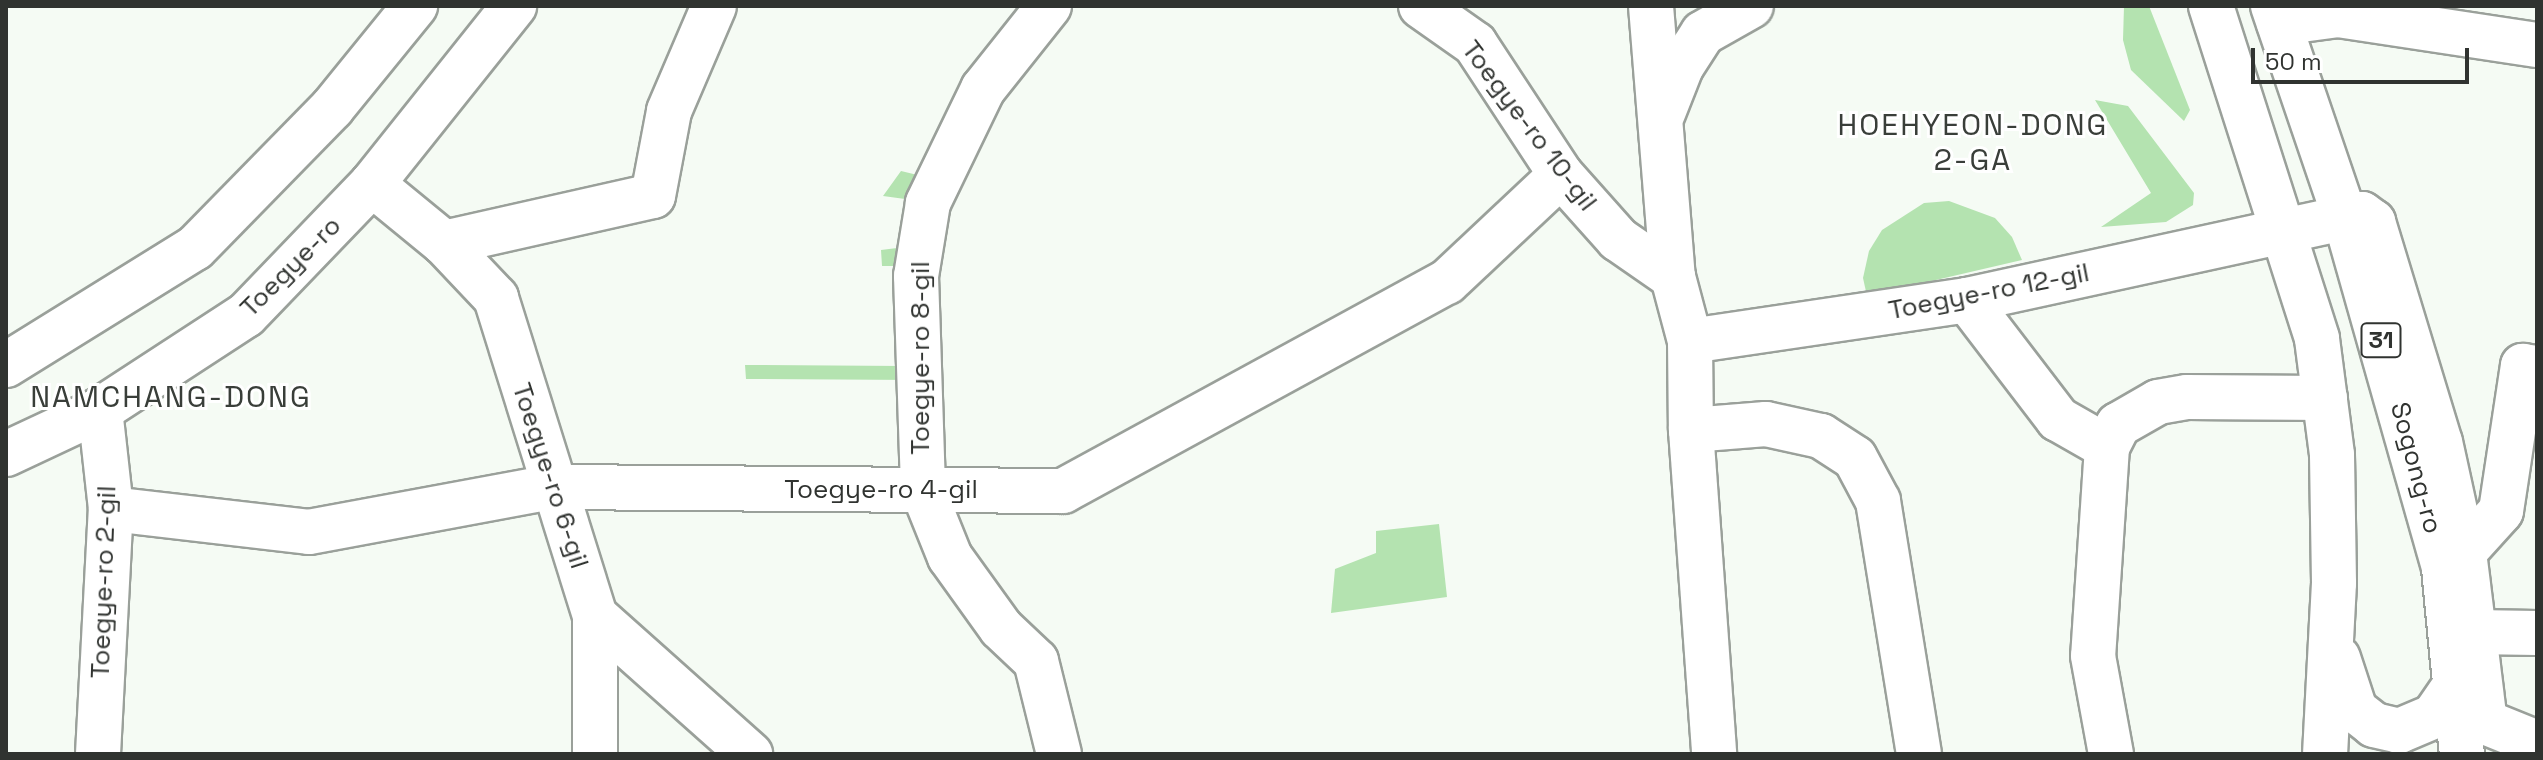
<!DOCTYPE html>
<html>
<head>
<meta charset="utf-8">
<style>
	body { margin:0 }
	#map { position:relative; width:2543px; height:760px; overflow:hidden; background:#f5fbf4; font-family:"Space Grotesk",sans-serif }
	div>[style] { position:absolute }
	.green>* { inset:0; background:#b4e3b0 }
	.roads { filter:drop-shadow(2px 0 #9aa09a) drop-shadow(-2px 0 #9aa09a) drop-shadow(0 2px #9aa09a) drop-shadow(0 -2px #9aa09a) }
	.minor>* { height:44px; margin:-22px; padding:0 22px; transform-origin:22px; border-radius:22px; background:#fff }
	.major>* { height:44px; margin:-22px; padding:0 22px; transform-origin:22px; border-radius:22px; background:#fff }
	span { translate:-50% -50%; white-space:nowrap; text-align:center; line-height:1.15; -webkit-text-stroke:6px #fff; paint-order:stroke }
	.shield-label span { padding:2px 6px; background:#fff; border:2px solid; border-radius:6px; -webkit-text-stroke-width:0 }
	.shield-label { font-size:24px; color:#303330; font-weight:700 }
	.street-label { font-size:26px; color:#303330 }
	.quarter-label { font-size:30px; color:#393e39; letter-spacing:2px }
	.frame { position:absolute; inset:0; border:8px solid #303330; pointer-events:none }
	.scale { position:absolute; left:2251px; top:48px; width:218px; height:36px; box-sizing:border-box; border:4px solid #303330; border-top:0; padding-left:10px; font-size:24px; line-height:28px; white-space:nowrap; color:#303330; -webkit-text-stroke:6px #fff; paint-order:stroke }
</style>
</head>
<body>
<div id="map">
	<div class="green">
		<i style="clip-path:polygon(2124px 6px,2149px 6px,2190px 110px,2184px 121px,2131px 70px,2123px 40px)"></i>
		<i style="clip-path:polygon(2095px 100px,2128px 106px,2194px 193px,2193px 205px,2166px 222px,2101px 227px,2151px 193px)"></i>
		<i style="clip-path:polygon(901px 171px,930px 178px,915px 380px,746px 379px,745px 365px,903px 366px,900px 266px,882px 266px,881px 250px,905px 247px,905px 199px,883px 196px)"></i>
		<i style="clip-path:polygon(1949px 201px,1995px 218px,2012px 237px,2022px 260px,1867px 296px,1863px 278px,1869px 251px,1882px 230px,1924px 203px)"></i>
		<i style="clip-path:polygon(1439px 524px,1447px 597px,1331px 613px,1335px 569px,1376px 553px,1376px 531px)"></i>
	</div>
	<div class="roads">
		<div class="minor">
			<i style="left:1049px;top:6px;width:106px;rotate:128.5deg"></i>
			<i style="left:983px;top:89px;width:127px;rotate:115.8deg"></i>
			<i style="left:928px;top:203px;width:74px;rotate:99.3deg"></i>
			<i style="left:916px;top:276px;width:214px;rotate:88.1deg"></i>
			<i style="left:923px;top:490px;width:72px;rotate:68.1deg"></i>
			<i style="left:950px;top:557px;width:87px;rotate:54.3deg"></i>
			<i style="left:1001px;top:628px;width:48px;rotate:43.3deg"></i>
			<i style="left:1036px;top:661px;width:96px;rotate:76.1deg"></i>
			<i style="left:1421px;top:6px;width:66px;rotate:35.1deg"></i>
			<i style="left:1475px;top:44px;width:157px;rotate:56.7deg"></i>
			<i style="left:1561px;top:175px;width:86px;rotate:48.3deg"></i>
			<i style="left:1618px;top:239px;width:67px;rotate:34.6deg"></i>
			<i style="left:1651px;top:6px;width:272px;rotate:85.4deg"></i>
			<i style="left:1673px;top:277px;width:66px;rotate:75.1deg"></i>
			<i style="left:1690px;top:341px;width:89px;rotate:89.4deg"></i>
			<i style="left:1691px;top:430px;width:325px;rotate:85.9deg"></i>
			<i style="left:2279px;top:23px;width:60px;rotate:-7.7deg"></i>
			<i style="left:2338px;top:15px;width:201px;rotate:8.6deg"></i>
			<i style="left:1663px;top:113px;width:49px;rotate:-68.6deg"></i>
			<i style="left:1681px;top:67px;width:40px;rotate:-57.1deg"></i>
			<i style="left:1703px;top:33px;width:55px;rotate:-29.4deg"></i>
			<i style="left:372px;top:184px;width:93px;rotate:39.3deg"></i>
			<i style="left:444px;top:243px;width:76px;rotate:46.6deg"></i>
			<i style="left:496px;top:298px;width:333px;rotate:72.7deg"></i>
			<i style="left:595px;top:616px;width:208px;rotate:41.7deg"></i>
			<i style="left:444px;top:243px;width:214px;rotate:-12.7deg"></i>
			<i style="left:653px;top:196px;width:86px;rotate:-79.3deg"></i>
			<i style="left:669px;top:111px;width:114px;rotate:-66.8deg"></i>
			<i style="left:1967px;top:300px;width:150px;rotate:52.6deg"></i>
			<i style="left:2058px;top:419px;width:56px;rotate:29.7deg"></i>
			<i style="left:2107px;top:447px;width:209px;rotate:93.8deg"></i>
			<i style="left:2093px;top:656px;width:100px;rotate:79.6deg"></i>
			<i style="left:1690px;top:341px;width:280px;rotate:-8.4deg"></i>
			<i style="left:1967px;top:300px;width:404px;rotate:-12.3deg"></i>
			<i style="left:2362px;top:214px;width:14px;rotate:36deg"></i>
			<i style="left:2373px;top:222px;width:230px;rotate:73.1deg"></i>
			<i style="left:2440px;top:442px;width:113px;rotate:77.7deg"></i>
			<i style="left:2464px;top:552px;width:171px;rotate:83deg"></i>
			<i style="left:2485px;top:722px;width:56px;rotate:22deg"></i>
			<i style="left:1691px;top:430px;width:75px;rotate:-4.6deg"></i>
			<i style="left:1766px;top:424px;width:56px;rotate:12.3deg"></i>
			<i style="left:1821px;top:436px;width:40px;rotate:32.9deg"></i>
			<i style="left:1855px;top:458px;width:49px;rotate:61.9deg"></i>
			<i style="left:1878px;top:501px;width:256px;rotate:80.8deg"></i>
			<i style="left:2107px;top:447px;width:25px;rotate:-63deg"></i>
			<i style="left:2118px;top:425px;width:46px;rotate:-29.9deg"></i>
			<i style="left:2158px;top:402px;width:29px;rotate:-10deg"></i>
			<i style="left:2187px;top:397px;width:138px;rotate:0.4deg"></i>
			<i style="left:111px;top:509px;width:199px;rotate:6.6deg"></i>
			<i style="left:309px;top:532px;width:246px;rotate:-10.5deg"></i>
			<i style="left:551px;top:487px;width:512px;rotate:0.45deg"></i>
			<i style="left:1063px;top:491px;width:437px;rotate:-28.6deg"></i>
			<i style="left:1447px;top:282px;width:156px;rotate:-43.2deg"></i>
			<i style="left:2464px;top:552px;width:55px;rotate:-47.9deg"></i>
			<i style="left:2501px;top:511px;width:147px;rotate:-81.4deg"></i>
			<i style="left:2523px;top:366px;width:14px;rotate:8deg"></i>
			<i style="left:2474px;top:632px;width:63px;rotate:0.9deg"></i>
			<i style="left:98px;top:754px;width:245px;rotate:-87deg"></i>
			<i style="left:111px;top:509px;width:100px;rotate:-96.3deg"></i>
			<i style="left:595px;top:754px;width:138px;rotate:-90deg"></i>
		</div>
		<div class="major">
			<i style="left:2211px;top:6px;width:349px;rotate:72.3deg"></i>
			<i style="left:2317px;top:339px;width:117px;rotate:82.6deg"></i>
			<i style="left:2332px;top:455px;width:128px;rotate:89.1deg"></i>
			<i style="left:2334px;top:583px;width:171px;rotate:93deg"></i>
			<i style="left:2273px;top:6px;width:220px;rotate:71.2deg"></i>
			<i style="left:2344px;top:214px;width:368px;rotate:74.2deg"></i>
			<i style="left:2444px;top:568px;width:187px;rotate:84.5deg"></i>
			<i style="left:6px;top:365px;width:222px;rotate:-31.8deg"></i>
			<i style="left:195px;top:248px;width:196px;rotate:-45.6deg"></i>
			<i style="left:332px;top:108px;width:132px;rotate:-50.9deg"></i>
			<i style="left:6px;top:454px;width:104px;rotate:-25.1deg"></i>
			<i style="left:100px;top:410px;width:174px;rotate:-33.1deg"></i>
			<i style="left:246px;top:315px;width:182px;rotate:-46.1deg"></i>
			<i style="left:372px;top:184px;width:228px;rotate:-51.4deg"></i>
			<i style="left:2338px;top:658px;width:55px;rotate:71.9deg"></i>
			<i style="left:2355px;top:710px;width:24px;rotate:38deg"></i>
			<i style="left:2374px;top:725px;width:26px;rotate:13deg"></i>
			<i style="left:2399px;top:731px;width:38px;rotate:-23deg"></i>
			<i style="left:2434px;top:716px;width:42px;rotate:-55.6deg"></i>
		</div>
	</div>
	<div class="shield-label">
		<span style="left:2381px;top:340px">31</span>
	</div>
	<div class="street-label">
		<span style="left:1529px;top:126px;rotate:53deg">Toegye-ro 10-gil</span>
		<span style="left:291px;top:267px;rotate:-45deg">Toegye-ro</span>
		<span style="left:1989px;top:292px;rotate:-11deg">Toegye-ro 12-gil</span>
		<span style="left:921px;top:358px;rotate:-90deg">Toegye-ro 8-gil</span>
		<span style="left:2416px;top:468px;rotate:75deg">Sogong-ro</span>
		<span style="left:550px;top:476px;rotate:72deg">Toegye-ro 6-gil</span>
		<span style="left:881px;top:490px">Toegye-ro 4-gil</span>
		<span style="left:104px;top:582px;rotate:-88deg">Toegye-ro 2-gil</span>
	</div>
	<div class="quarter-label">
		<span style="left:1973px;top:142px">HOEHYEON-DONG<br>2-GA</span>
		<span style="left:171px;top:397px">NAMCHANG-DONG</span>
	</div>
	<div class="frame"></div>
	<div class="scale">50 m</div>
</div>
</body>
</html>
